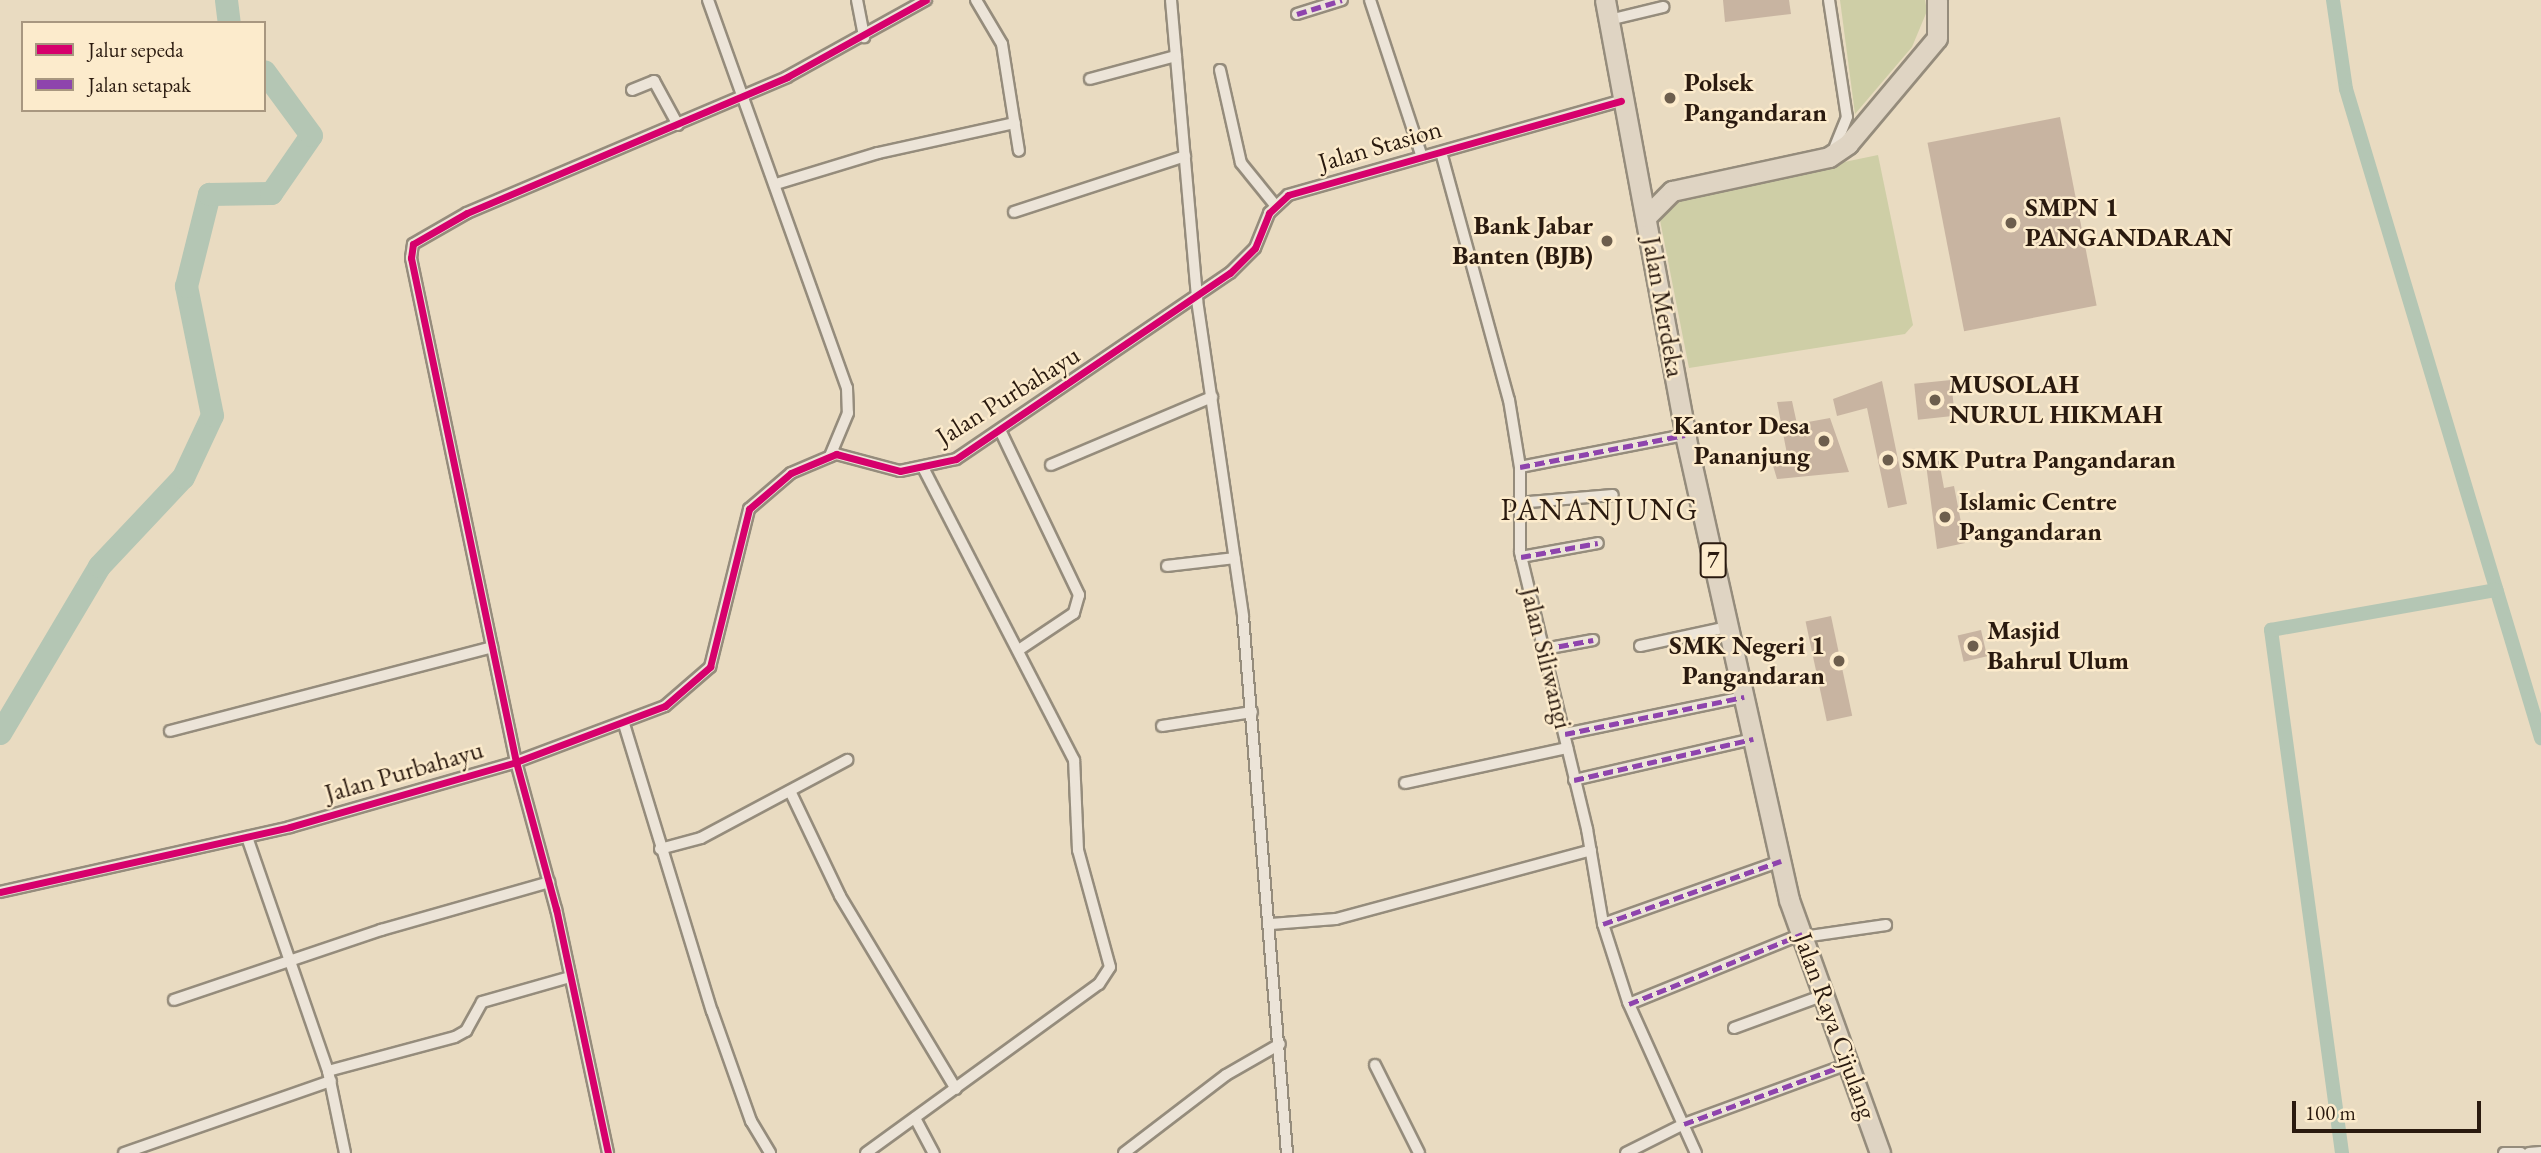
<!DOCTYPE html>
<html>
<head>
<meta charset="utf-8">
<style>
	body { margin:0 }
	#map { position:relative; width:2541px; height:1153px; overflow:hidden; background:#e9dbc1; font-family:"EB Garamond",serif }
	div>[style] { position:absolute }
	.green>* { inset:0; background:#cecea6 }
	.canal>* { height:14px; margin:-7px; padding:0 7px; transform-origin:7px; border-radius:7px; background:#b4c6b4 }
	.river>* { height:23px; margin:-11.5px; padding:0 11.5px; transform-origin:11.5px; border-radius:11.5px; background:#b4c6b4 }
	.building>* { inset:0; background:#c8b4a1; transform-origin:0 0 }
	.roads { filter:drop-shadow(2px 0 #958c7c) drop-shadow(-2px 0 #958c7c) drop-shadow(0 2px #958c7c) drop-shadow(0 -2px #958c7c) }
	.street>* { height:10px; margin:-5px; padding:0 5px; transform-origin:5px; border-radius:5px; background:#ece4d8 }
	.highway>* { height:19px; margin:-9.5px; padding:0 9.5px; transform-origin:9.5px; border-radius:9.5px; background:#dfd4c3 }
	.quiet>* { height:5px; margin-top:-2.5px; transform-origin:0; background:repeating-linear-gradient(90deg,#8e44ad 0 10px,transparent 0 15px) }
	.cycleway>* { height:7px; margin:-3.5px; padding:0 3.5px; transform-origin:3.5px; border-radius:3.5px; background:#d6006c }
	.dots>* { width:19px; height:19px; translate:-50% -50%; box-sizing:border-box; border:4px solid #fcebcc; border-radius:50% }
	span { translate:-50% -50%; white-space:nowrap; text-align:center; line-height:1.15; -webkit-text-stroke:5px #fcebcc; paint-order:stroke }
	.shield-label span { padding:2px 5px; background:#fcebcc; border:2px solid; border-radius:5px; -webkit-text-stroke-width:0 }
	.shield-label { font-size:24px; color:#2a1a0f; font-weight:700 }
	.poi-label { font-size:26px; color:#2a1a0f; font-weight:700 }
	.left { translate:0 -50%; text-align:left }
	.right { translate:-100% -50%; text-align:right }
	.street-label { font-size:26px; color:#2a1a0f }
	.quarter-label { font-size:30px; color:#2a1a0f; letter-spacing:2px }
	.legend { position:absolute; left:21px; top:21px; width:245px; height:91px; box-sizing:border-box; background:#fcebcc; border:2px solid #a89780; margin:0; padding:9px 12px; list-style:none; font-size:21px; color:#2a1a0f }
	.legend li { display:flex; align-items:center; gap:14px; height:35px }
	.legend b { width:35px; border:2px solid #a89780 }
	.scale { position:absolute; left:2292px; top:1101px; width:189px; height:32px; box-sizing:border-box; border:4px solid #2a1a0f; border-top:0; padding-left:9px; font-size:21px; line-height:24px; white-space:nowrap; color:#2a1a0f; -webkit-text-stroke:5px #fcebcc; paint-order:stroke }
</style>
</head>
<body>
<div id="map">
	<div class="green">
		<i style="clip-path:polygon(1840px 0,1925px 0,1927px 11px,1912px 47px,1855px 114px)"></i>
		<i style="clip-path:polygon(1878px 155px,1913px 325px,1905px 334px,1689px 368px,1659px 215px,1672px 198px)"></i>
	</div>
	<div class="canal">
		<i style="left:2333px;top:0;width:90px;rotate:81.7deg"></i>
		<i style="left:2346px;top:89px;width:678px;rotate:73.28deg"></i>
		<i style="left:2342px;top:1153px;width:528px;rotate:-97.73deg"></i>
		<i style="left:2271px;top:630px;width:229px;rotate:-10.1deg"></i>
	</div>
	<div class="river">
		<i style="left:226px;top:0;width:23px;rotate:83deg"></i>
		<i style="left:0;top:733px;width:194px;rotate:-59.3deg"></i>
		<i style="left:99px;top:566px;width:122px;rotate:-46.7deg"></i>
		<i style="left:183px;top:477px;width:68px;rotate:-64.9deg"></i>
		<i style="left:212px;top:415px;width:132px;rotate:-101.4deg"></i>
		<i style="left:186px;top:286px;width:95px;rotate:-76deg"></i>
		<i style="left:209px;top:194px;width:62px;rotate:-0.9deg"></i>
		<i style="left:271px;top:193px;width:70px;rotate:-55.4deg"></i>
		<i style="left:311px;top:135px;width:79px;rotate:-126.3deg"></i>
	</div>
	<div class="building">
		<i style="clip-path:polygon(1723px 0,1789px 0,1791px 14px,1725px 22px)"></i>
		<i style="left:2060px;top:117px;width:192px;height:135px;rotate:79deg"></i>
		<i style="left:1951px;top:380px;width:36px;height:37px;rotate:84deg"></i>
		<i style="clip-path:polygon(1882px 381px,1907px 504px,1888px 508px,1867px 408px,1837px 416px,1833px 399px)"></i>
		<i style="clip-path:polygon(1792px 401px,1797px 424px,1830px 418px,1849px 472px,1777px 479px,1771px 459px,1787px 454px,1777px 402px)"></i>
		<i style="clip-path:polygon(1939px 461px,1944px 488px,1954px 486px,1965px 543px,1937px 549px,1926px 464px)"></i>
		<i style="left:1831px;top:616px;width:102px;height:26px;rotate:78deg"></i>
		<i style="left:1981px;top:630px;width:27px;height:24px;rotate:77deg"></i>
	</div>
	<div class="roads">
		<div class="street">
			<i style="left:708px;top:0;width:412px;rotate:70.3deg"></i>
			<i style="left:847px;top:388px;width:25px;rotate:88deg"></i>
			<i style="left:848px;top:413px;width:47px;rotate:112.7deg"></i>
			<i style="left:857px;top:0;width:38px;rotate:79deg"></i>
			<i style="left:976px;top:0;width:51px;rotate:59.4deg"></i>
			<i style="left:1002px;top:44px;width:108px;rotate:81deg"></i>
			<i style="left:1171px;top:0;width:301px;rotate:85deg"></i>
			<i style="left:1197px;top:300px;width:320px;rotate:81.7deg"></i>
			<i style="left:1243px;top:617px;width:538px;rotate:85.31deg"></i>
			<i style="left:1370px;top:0;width:165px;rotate:71.7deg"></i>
			<i style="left:1829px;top:0;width:118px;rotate:81.3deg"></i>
			<i style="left:1847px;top:117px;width:32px;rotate:112deg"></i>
			<i style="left:1297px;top:14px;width:47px;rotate:-17.3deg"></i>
			<i style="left:1609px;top:20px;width:56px;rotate:-13.5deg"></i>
			<i style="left:1220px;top:70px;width:95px;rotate:77.3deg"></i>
			<i style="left:1241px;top:163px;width:54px;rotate:51deg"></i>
			<i style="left:1090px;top:79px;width:89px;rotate:-15deg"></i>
			<i style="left:632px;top:90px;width:24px;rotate:-22deg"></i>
			<i style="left:654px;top:81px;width:50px;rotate:61.4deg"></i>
			<i style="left:1441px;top:152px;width:257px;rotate:74.7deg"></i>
			<i style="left:1509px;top:400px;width:68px;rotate:80.7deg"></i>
			<i style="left:1520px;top:467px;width:85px;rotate:90deg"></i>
			<i style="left:1520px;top:552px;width:285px;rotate:76.4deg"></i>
			<i style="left:1587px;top:829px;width:96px;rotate:80.4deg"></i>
			<i style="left:1603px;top:924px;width:82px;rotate:72.2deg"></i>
			<i style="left:1628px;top:1002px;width:166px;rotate:65.8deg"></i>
			<i style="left:776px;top:184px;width:107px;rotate:-16.9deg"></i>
			<i style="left:878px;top:153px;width:140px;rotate:-12.4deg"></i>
			<i style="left:1014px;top:212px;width:180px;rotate:-18.1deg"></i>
			<i style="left:1000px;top:430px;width:183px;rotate:64.4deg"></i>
			<i style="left:1079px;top:595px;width:19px;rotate:106deg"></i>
			<i style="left:1074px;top:613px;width:65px;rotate:146.3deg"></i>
			<i style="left:1051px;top:465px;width:175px;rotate:-22.9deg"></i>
			<i style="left:1520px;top:467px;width:168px;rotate:-11deg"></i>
			<i style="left:1517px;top:503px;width:96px;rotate:-4.8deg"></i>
			<i style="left:1521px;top:557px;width:78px;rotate:-10.3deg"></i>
			<i style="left:1167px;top:566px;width:68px;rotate:-6.7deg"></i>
			<i style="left:1640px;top:646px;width:90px;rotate:-12.2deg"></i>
			<i style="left:1544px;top:649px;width:50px;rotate:-10.4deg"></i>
			<i style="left:624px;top:724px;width:300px;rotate:73deg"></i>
			<i style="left:712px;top:1011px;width:117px;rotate:70.5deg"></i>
			<i style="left:751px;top:1121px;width:37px;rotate:59deg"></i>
			<i style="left:1162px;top:726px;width:91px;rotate:-8.8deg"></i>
			<i style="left:170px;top:731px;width:333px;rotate:-14.6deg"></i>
			<i style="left:1565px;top:734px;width:183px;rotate:-11.7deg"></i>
			<i style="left:1574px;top:780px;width:184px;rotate:-12.9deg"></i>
			<i style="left:1405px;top:783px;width:166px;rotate:-12.2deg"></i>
			<i style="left:790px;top:791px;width:116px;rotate:64.5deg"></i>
			<i style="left:840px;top:896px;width:225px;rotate:59deg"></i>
			<i style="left:247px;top:837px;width:248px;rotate:70.9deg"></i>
			<i style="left:328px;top:1071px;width:84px;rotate:78.3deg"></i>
			<i style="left:660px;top:849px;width:42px;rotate:-15deg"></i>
			<i style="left:701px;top:838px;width:166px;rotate:-28.1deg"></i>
			<i style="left:0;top:892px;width:297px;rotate:-12.6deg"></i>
			<i style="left:290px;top:827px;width:235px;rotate:-16deg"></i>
			<i style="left:516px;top:762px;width:159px;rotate:-20.6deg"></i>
			<i style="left:665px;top:706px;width:60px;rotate:-40.9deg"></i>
			<i style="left:710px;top:667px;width:163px;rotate:-76.1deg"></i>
			<i style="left:749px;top:509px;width:55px;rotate:-40.6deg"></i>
			<i style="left:791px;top:473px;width:49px;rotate:-22.9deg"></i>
			<i style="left:836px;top:454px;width:66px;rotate:14.9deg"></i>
			<i style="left:900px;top:471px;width:57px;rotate:-12.1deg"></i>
			<i style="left:956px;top:459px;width:331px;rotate:-34.2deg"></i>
			<i style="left:1230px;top:273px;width:35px;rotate:-45deg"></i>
			<i style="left:1255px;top:248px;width:38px;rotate:-68deg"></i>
			<i style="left:1269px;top:213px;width:26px;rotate:-43deg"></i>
			<i style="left:1288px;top:195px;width:346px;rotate:-15.8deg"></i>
			<i style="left:1271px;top:924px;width:65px;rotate:-4.4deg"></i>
			<i style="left:1336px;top:919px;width:264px;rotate:-15.1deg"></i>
			<i style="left:1603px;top:924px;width:189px;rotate:-19.5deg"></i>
			<i style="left:1803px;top:937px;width:84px;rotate:-8.2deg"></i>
			<i style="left:174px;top:1000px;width:219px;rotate:-18.7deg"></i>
			<i style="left:381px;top:930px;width:175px;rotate:-15.9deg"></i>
			<i style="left:1629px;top:1004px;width:187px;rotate:-22deg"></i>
			<i style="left:1734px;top:1028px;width:96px;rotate:-20.1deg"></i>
			<i style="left:1375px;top:1065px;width:98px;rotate:63.4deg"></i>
			<i style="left:328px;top:1071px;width:131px;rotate:-15deg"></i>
			<i style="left:455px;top:1037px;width:13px;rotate:-29deg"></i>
			<i style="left:466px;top:1031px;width:33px;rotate:-61deg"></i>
			<i style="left:482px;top:1002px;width:91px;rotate:-15.9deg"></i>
			<i style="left:915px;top:1118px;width:40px;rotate:62deg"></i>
			<i style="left:124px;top:1153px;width:219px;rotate:-19.2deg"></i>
			<i style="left:608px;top:1153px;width:249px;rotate:-102deg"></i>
			<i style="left:556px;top:909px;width:152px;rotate:-105.2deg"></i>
			<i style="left:516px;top:762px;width:515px;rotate:-101.77deg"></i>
			<i style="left:411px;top:258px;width:14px;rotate:-82deg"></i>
			<i style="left:413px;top:244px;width:62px;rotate:-29.9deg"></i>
			<i style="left:467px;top:213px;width:348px;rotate:-23deg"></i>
			<i style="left:787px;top:77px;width:159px;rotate:-29deg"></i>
			<i style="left:866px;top:1153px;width:288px;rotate:-36deg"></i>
			<i style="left:1099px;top:984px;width:20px;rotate:-57deg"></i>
			<i style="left:1110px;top:967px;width:121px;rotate:-105.3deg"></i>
			<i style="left:1078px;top:850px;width:90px;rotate:-92.5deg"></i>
			<i style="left:1074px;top:760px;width:327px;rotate:-117.3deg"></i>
			<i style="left:1124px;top:1153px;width:128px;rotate:-37.4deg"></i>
			<i style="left:1226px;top:1075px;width:62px;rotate:-29.9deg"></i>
			<i style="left:1626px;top:1153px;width:65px;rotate:-26.6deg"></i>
			<i style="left:1684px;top:1124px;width:175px;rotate:-20.1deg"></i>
			<i style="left:2504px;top:1153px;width:17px"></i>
			<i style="left:2529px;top:1153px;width:12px;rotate:-5deg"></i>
		</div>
		<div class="highway">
			<i style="left:1605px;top:0;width:446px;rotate:79.5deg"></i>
			<i style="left:1686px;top:439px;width:472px;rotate:77.4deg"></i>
			<i style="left:1789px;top:900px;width:269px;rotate:70.2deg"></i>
			<i style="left:1646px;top:217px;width:37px;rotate:-45deg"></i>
			<i style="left:1672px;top:191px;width:161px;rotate:-12.2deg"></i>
			<i style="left:1829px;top:157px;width:23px;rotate:-34deg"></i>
			<i style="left:1848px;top:144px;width:138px;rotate:-50deg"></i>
			<i style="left:1937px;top:38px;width:38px;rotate:-90deg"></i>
		</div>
	</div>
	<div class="quiet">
		<i style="left:1297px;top:14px;width:47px;rotate:-17.3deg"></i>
		<i style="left:1520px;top:467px;width:168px;rotate:-11deg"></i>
		<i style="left:1521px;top:557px;width:78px;rotate:-10.3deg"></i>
		<i style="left:1544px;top:649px;width:50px;rotate:-10.4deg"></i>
		<i style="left:1565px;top:734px;width:183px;rotate:-11.7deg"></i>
		<i style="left:1574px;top:780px;width:184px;rotate:-12.9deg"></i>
		<i style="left:1603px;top:924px;width:189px;rotate:-19.5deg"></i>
		<i style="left:1629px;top:1004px;width:187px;rotate:-22deg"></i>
		<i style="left:1684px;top:1124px;width:175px;rotate:-20.1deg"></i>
	</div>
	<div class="cycleway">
		<i style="left:0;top:892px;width:297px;rotate:-12.6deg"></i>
		<i style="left:290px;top:827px;width:235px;rotate:-16deg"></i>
		<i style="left:516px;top:762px;width:159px;rotate:-20.6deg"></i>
		<i style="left:665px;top:706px;width:60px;rotate:-40.9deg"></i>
		<i style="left:710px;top:667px;width:163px;rotate:-76.1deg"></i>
		<i style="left:749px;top:509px;width:55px;rotate:-40.6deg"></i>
		<i style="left:791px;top:473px;width:49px;rotate:-22.9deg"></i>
		<i style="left:836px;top:454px;width:66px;rotate:14.9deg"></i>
		<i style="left:900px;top:471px;width:57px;rotate:-12.1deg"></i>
		<i style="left:956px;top:459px;width:331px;rotate:-34.2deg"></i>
		<i style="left:1230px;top:273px;width:35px;rotate:-45deg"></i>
		<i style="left:1255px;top:248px;width:38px;rotate:-68deg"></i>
		<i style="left:1269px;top:213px;width:26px;rotate:-43deg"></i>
		<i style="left:1288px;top:195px;width:346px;rotate:-15.8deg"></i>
		<i style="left:608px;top:1153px;width:249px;rotate:-102deg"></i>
		<i style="left:556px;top:909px;width:152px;rotate:-105.2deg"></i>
		<i style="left:516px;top:762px;width:515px;rotate:-101.77deg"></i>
		<i style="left:411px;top:258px;width:14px;rotate:-82deg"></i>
		<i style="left:413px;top:244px;width:62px;rotate:-29.9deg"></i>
		<i style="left:467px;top:213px;width:348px;rotate:-23deg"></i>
		<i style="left:787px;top:77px;width:159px;rotate:-29deg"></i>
	</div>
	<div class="dots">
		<i style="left:1670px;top:98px;background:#6d5e4d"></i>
		<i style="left:2011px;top:223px;background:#6d5e4d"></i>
		<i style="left:1607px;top:241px;background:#6d5e4d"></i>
		<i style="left:1935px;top:400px;background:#6d5e4d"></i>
		<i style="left:1824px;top:441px;background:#6d5e4d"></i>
		<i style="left:1888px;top:460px;background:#6d5e4d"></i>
		<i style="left:1945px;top:517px;background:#6d5e4d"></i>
		<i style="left:1973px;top:646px;background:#6d5e4d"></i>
		<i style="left:1839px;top:661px;background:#6d5e4d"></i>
	</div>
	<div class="shield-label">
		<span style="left:1713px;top:560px">7</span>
	</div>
	<div class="poi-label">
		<span class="left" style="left:1684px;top:98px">Polsek<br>Pangandaran</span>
		<span class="left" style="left:2025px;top:223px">SMPN 1<br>PANGANDARAN</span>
		<span class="right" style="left:1593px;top:241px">Bank Jabar<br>Banten (BJB)</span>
		<span class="left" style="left:1949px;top:400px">MUSOLAH<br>NURUL HIKMAH</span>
		<span class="right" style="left:1810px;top:441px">Kantor Desa<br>Pananjung</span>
		<span class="left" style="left:1902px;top:460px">SMK Putra Pangandaran</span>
		<span class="left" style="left:1959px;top:517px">Islamic Centre<br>Pangandaran</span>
		<span class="left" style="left:1987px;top:646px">Masjid<br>Bahrul Ulum</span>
		<span class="right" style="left:1825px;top:661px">SMK Negeri 1<br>Pangandaran</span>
	</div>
	<div class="street-label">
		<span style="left:1380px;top:146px;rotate:-16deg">Jalan Stasion</span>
		<span style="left:1663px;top:307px;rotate:80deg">Jalan Merdeka</span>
		<span style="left:1008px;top:396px;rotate:-32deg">Jalan Purbahayu</span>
		<span style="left:1546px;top:658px;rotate:76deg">Jalan Siliwangi</span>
		<span style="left:404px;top:772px;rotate:-16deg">Jalan Purbahayu</span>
		<span style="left:1835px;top:1026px;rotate:70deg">Jalan Raya Cijulang</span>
	</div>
	<div class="quarter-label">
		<span style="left:1600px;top:510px">PANANJUNG</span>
	</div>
	<ul class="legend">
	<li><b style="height:9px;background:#d6006c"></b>Jalur sepeda</li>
	<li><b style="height:9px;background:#8e44ad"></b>Jalan setapak</li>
	</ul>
	<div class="scale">100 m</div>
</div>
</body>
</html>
